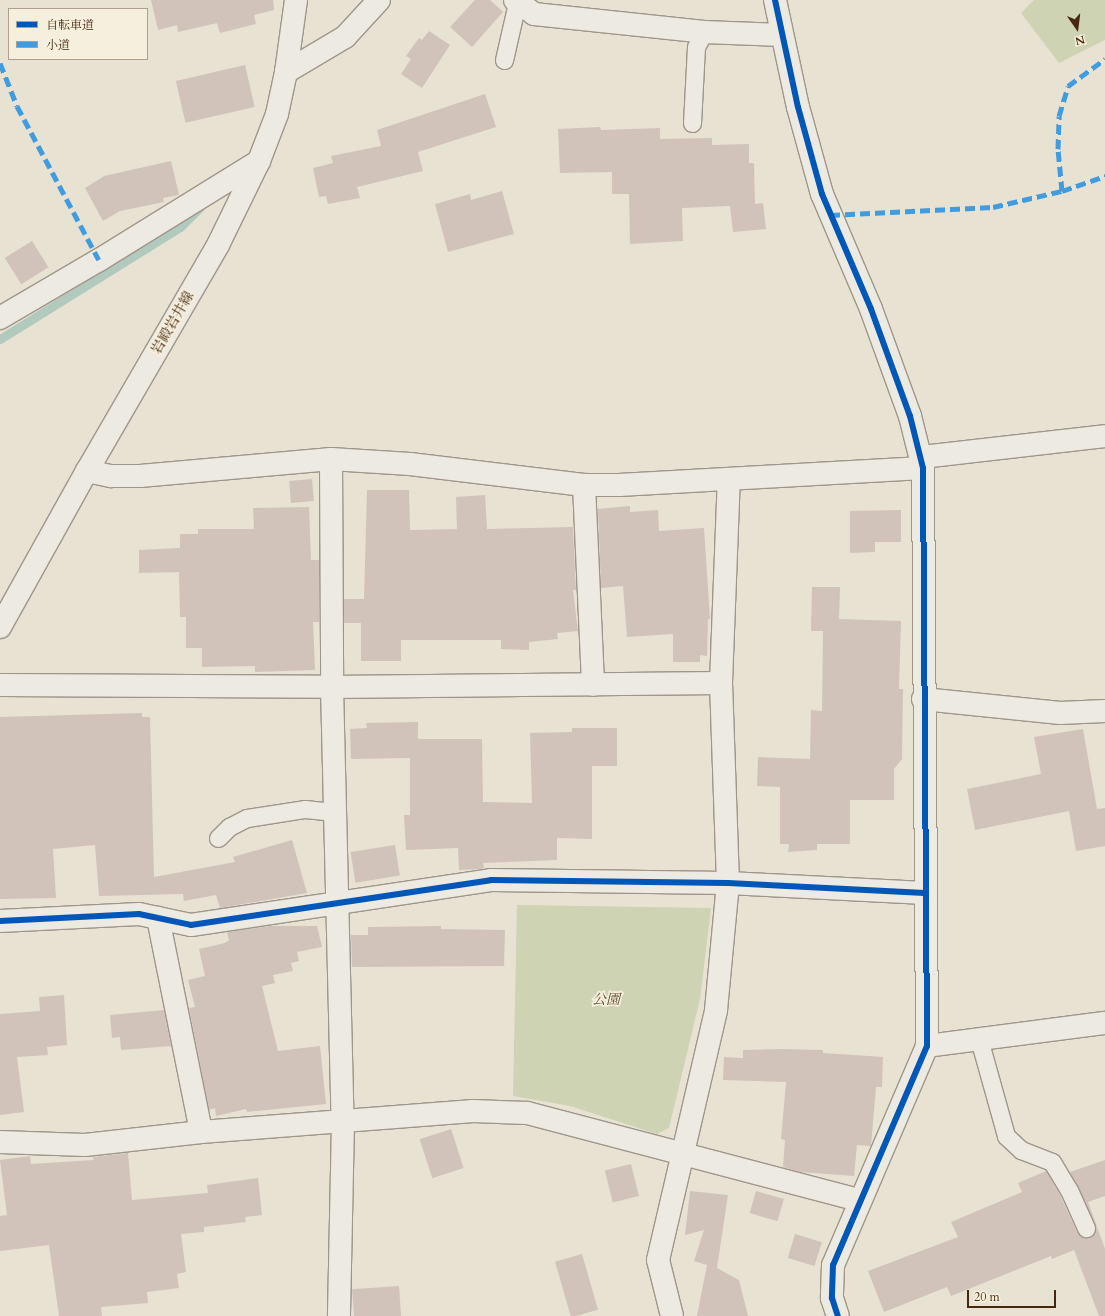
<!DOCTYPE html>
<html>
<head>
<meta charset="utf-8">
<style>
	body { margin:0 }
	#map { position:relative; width:1105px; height:1316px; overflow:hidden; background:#e8e2d3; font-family:Cardo,"Noto Serif JP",serif }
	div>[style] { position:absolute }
	.green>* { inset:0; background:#cdd3b3 }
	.stream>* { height:9px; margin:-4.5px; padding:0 4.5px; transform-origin:4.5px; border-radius:4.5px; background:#b2cabd }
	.building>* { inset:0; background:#d1c3b9; transform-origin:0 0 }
	.roads { filter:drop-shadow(1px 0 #9e968a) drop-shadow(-1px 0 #9e968a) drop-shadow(0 1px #9e968a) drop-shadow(0 -1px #9e968a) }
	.lane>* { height:17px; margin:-8.5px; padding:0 8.5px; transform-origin:8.5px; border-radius:8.5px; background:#edeae2 }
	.street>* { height:22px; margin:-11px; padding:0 11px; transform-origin:11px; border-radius:11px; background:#edeae2 }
	.secondary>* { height:22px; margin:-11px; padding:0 11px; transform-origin:11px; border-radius:11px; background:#edeae2 }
	.quiet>* { height:5px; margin-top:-2.5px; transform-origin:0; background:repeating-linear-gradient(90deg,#409cde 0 10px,transparent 0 15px) }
	.cycleway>* { height:6px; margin:-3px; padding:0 3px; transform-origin:3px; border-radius:3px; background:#0057b8 }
	span { translate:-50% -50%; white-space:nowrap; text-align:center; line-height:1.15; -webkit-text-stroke:3.5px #f6efdd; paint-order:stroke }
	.street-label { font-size:14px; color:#47280e }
	.park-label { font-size:14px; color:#635030; font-style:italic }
	.legend { position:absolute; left:8px; top:8px; width:140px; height:52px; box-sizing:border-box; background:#f6efdd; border:1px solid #b09f8a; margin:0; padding:5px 7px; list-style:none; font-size:12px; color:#47280e }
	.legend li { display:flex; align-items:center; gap:8px; height:20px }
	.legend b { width:20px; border:1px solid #b09f8a }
	.north { position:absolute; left:1057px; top:8px; width:40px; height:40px; -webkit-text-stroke:3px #f6efdd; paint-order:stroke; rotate:166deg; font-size:11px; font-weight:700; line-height:16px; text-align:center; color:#47280e }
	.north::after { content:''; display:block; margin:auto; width:14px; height:18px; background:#47280e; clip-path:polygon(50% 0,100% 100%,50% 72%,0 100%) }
	.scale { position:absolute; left:967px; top:1290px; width:89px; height:18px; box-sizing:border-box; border:2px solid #47280e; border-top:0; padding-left:5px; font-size:12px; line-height:14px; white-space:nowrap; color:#47280e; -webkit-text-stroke:3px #f6efdd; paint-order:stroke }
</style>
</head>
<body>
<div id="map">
	<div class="green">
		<i style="clip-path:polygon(1034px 0,1105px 0,1105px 40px,1059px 63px,1021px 13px)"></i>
		<i style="clip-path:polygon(517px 905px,711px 908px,700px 999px,669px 1128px,657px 1134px,570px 1106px,513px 1096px)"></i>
	</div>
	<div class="stream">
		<i style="left:0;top:339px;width:212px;rotate:-31.9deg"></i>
		<i style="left:180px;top:227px;width:28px;rotate:-45deg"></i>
	</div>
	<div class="building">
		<i style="clip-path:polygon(151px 0,273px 0,274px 10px,254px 15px,256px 24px,220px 33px,217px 23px,178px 32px,177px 25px,158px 30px)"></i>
		<i style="clip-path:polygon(475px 0,490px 0,503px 12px,472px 47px,450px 27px)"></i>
		<i style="clip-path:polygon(429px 31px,450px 45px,422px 88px,401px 74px,411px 59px,406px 56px,419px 38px,422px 40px)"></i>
		<i style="left:245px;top:65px;width:43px;height:71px;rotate:77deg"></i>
		<i style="clip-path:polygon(485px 94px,496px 127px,418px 152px,423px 171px,357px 187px,360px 198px,328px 204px,326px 196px,319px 197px,313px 168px,333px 163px,331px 156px,381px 146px,377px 130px)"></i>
		<i style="clip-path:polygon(600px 127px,601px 130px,660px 128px,660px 139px,712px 138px,712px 145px,749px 144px,749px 163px,754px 163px,755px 204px,763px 203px,766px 229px,733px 232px,730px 206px,682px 208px,683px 241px,630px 244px,629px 194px,612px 194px,612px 172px,560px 173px,558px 129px)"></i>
		<i style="clip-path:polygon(171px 161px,179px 195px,163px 198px,164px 202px,120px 211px,103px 221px,85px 188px,104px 176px)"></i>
		<i style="clip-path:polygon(502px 191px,514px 234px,448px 252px,435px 204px,470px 194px,471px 200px)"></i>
		<i style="left:32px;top:241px;width:31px;height:32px;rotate:58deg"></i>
		<i style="left:312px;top:479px;width:22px;height:23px;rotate:85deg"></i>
		<i style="clip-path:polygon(367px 490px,409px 490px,410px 530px,457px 529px,456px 497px,485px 495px,487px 529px,573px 527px,576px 590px,573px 590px,578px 631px,557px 633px,558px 639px,529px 642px,529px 650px,501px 649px,501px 640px,401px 640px,401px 661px,361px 661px,361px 623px,344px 623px,344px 599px,364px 599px)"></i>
		<i style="clip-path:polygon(630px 506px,630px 512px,658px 510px,659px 531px,704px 528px,710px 619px,708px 619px,707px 656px,700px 655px,700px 662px,673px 662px,673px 634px,627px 637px,623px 586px,601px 588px,598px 509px)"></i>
		<i style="clip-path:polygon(309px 507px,311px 560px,319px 560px,319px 622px,313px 622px,315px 670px,255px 672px,255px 666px,202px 667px,202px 648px,186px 648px,186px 617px,180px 617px,179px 572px,139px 573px,139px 550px,180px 548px,180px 534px,198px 534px,198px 529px,254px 529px,253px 508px)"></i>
		<i style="clip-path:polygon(901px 510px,901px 542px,875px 542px,875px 552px,850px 553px,850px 511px)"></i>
		<i style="clip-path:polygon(812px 587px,840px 587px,839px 619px,901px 621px,899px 689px,903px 689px,902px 759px,894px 769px,894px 800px,850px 800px,850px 844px,817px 844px,817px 850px,788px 852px,789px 844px,780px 844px,780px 787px,757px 786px,758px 757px,810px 759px,811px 710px,822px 711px,823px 631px,811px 631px)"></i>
		<i style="clip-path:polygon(142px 713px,142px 717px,150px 717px,154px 877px,235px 862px,233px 857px,292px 840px,307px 893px,220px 908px,216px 895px,184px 901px,183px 894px,99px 896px,95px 845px,53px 849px,56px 898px,0 899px,0 717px)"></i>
		<i style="clip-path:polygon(418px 722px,418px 739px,482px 739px,483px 802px,532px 803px,530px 733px,572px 732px,572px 728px,617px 728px,617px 766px,592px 766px,592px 839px,557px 838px,557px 860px,483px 863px,484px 868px,481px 869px,459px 870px,458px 848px,406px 850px,404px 815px,410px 815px,410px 758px,351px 759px,350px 729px,367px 728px,366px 723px)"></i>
		<i style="clip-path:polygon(1083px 729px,1097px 809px,1105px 808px,1105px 846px,1076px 851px,1069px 811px,975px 830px,967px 789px,1041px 774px,1034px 737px)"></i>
		<i style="left:395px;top:845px;width:31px;height:45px;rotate:81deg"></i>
		<i style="clip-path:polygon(269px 926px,317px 926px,322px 947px,297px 952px,299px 961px,291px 963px,293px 971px,273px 975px,275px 983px,262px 986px,278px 1051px,320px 1046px,326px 1104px,247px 1112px,246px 1109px,216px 1116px,215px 1108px,209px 1110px,189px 1008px,195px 1007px,188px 980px,205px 976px,199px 949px,225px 943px,229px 940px,227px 932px)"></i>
		<i style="clip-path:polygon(441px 926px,441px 929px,505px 930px,504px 966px,352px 967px,351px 935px,368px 935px,368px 927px)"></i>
		<i style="clip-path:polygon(64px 995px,67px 1045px,47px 1047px,48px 1055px,17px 1057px,24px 1112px,0 1115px,0 1014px,40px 1011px,39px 997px)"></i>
		<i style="clip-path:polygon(164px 1010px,171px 1046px,121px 1050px,120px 1037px,112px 1038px,110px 1015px)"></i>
		<i style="clip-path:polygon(780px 1049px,823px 1050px,823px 1053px,883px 1057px,882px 1087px,876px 1087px,871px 1146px,857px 1145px,854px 1176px,800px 1172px,783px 1167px,785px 1140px,781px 1139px,786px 1082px,723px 1080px,724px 1057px,743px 1058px,743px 1050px)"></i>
		<i style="left:451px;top:1129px;width:41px;height:33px;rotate:72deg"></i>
		<i style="clip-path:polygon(128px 1153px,132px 1200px,208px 1193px,207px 1185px,258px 1178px,262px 1215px,245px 1217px,246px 1222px,204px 1227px,204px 1232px,181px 1234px,186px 1272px,177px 1274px,179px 1288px,147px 1292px,148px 1303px,101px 1307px,102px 1316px,59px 1316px,49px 1245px,0 1251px,0 1216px,7px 1215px,0 1160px,30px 1156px,31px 1164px,94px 1160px,93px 1157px)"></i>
		<i style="clip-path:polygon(1105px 1160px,1105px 1196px,1088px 1202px,1105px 1249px,1105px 1316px,1099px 1316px,1074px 1250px,1052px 1259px,1051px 1256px,951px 1296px,947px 1287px,884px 1312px,868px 1271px,958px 1237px,951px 1222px,1022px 1192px,1018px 1183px,1046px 1171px,1060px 1195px,1077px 1232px,1085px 1238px,1090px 1237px,1096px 1229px,1095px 1224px,1070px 1172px)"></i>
		<i style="left:631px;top:1164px;width:33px;height:27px;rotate:76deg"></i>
		<i style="clip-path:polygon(690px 1191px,728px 1195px,717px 1268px,739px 1280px,748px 1316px,697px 1316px,707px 1265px,694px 1261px,704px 1230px,685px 1235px)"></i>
		<i style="left:756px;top:1191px;width:29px;height:23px;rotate:16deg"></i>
		<i style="left:795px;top:1234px;width:28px;height:25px;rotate:17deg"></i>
		<i style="left:582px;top:1254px;width:58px;height:28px;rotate:74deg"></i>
		<i style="left:399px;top:1286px;width:30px;height:47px;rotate:86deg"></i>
	</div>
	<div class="roads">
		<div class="lane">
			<i style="left:504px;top:60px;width:58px;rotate:-77.2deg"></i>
			<i style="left:692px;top:123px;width:76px;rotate:-87deg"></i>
			<i style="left:696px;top:47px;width:17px;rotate:-62deg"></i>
			<i style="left:218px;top:838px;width:16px;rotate:-45deg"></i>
			<i style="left:229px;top:827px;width:20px;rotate:-27deg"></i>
			<i style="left:247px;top:818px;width:59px;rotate:-8.8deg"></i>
			<i style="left:305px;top:809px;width:30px;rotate:6deg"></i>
			<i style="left:979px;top:1039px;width:101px;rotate:74.4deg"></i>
			<i style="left:1006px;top:1136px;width:21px;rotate:43deg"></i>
			<i style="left:1021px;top:1150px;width:33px;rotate:21deg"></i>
			<i style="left:1052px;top:1162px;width:33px;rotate:59deg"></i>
			<i style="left:1069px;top:1190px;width:42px;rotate:65.9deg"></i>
		</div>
		<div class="street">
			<i style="left:515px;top:0;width:24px;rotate:36deg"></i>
			<i style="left:534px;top:14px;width:171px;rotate:6deg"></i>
			<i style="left:704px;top:32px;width:78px;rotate:2.2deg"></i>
			<i style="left:286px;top:72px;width:69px;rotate:-30.7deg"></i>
			<i style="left:345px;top:37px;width:50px;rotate:-47.4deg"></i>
			<i style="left:0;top:318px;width:115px;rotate:-30.4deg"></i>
			<i style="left:99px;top:260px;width:188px;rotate:-31.7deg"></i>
			<i style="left:922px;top:457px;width:184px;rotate:-6.5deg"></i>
			<i style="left:331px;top:459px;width:228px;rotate:89.7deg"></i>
			<i style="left:332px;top:687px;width:435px;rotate:88.6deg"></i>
			<i style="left:343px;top:1122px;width:194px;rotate:91.2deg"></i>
			<i style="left:87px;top:471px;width:25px;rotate:12deg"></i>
			<i style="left:111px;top:476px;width:29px"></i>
			<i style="left:140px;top:476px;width:192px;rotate:-5.1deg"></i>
			<i style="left:331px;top:459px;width:79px;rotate:3.6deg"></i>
			<i style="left:410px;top:464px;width:175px;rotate:6.9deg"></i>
			<i style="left:584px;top:485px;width:35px"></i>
			<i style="left:619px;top:485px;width:304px;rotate:-3.2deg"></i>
			<i style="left:584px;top:485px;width:200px;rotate:87.4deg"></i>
			<i style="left:0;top:685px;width:332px;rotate:0.3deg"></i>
			<i style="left:332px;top:687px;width:389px;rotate:-0.6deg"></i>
			<i style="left:923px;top:699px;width:138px;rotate:5.8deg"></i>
			<i style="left:1060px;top:713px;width:45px;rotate:-2.5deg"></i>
			<i style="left:158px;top:918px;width:218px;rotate:78.6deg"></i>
			<i style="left:0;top:921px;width:139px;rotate:-2.9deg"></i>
			<i style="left:139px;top:914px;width:53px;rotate:11.9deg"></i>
			<i style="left:191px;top:925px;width:303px;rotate:-8.5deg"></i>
			<i style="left:491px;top:880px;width:237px;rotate:0.7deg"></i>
			<i style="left:728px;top:883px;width:197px;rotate:2.9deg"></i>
			<i style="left:0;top:1142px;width:85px;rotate:2deg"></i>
			<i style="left:85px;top:1145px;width:117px;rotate:-6.4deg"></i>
			<i style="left:201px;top:1132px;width:273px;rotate:-4.4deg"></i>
			<i style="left:473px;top:1111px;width:54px;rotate:2.1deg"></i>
			<i style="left:527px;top:1113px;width:343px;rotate:14.7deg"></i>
			<i style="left:672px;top:1316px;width:58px;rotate:-104deg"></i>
			<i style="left:658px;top:1260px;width:257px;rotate:-76.9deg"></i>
			<i style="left:716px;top:1010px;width:128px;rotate:-84.6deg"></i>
			<i style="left:728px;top:883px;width:200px;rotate:-92deg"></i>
			<i style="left:721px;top:683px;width:204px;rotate:-87.8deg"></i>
		</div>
		<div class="secondary">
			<i style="left:775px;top:0;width:109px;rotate:77.9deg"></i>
			<i style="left:798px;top:107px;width:90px;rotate:74.6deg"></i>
			<i style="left:822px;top:194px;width:125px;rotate:66.9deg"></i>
			<i style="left:871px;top:309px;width:114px;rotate:70deg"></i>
			<i style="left:910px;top:416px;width:54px;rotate:76deg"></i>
			<i style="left:923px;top:468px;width:578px;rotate:89.6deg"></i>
			<i style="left:927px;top:1046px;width:238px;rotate:113.2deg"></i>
			<i style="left:833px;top:1265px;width:33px;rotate:92deg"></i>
			<i style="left:832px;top:1298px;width:19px;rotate:72deg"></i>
			<i style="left:0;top:627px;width:179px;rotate:-60.9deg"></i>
			<i style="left:87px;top:471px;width:261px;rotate:-59.9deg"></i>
			<i style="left:218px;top:245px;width:93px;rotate:-64deg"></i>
			<i style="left:259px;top:161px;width:50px;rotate:-69deg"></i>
			<i style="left:277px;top:114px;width:43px;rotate:-77.9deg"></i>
			<i style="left:286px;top:72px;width:73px;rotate:-82.1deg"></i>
			<i style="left:927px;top:1046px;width:179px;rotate:-7.4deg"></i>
		</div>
	</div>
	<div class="quiet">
		<i style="left:0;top:63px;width:46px;rotate:68.4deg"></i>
		<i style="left:17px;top:106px;width:174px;rotate:62deg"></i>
		<i style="left:1062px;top:191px;width:42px;rotate:-95.4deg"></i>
		<i style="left:1058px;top:149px;width:33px;rotate:-88deg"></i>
		<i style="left:1059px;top:116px;width:31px;rotate:-73deg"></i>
		<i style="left:1068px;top:86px;width:46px;rotate:-36.1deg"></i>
		<i style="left:830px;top:215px;width:163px;rotate:-2.8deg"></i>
		<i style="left:993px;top:207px;width:71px;rotate:-13.1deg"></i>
		<i style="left:1062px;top:191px;width:46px;rotate:-19.2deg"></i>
	</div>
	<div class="cycleway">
		<i style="left:775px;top:0;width:109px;rotate:77.9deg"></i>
		<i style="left:798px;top:107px;width:90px;rotate:74.6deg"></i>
		<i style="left:822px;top:194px;width:125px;rotate:66.9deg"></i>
		<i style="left:871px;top:309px;width:114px;rotate:70deg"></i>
		<i style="left:910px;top:416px;width:54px;rotate:76deg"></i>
		<i style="left:923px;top:468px;width:578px;rotate:89.6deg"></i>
		<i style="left:927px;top:1046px;width:238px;rotate:113.2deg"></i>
		<i style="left:833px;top:1265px;width:33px;rotate:92deg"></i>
		<i style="left:832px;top:1298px;width:19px;rotate:72deg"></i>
		<i style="left:0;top:921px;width:139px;rotate:-2.9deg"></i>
		<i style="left:139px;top:914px;width:53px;rotate:11.9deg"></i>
		<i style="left:191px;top:925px;width:303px;rotate:-8.5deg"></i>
		<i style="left:491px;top:880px;width:237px;rotate:0.7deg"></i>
		<i style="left:728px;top:883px;width:197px;rotate:2.9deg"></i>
	</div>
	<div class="street-label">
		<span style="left:173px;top:323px;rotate:-60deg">岩殿岩井線</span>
	</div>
	<div class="park-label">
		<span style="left:606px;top:1000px">公園</span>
	</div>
	<ul class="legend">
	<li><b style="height:5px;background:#0057b8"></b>自転車道</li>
	<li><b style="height:5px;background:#409cde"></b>小道</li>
	</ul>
	<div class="north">N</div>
	<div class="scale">20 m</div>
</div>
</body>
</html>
